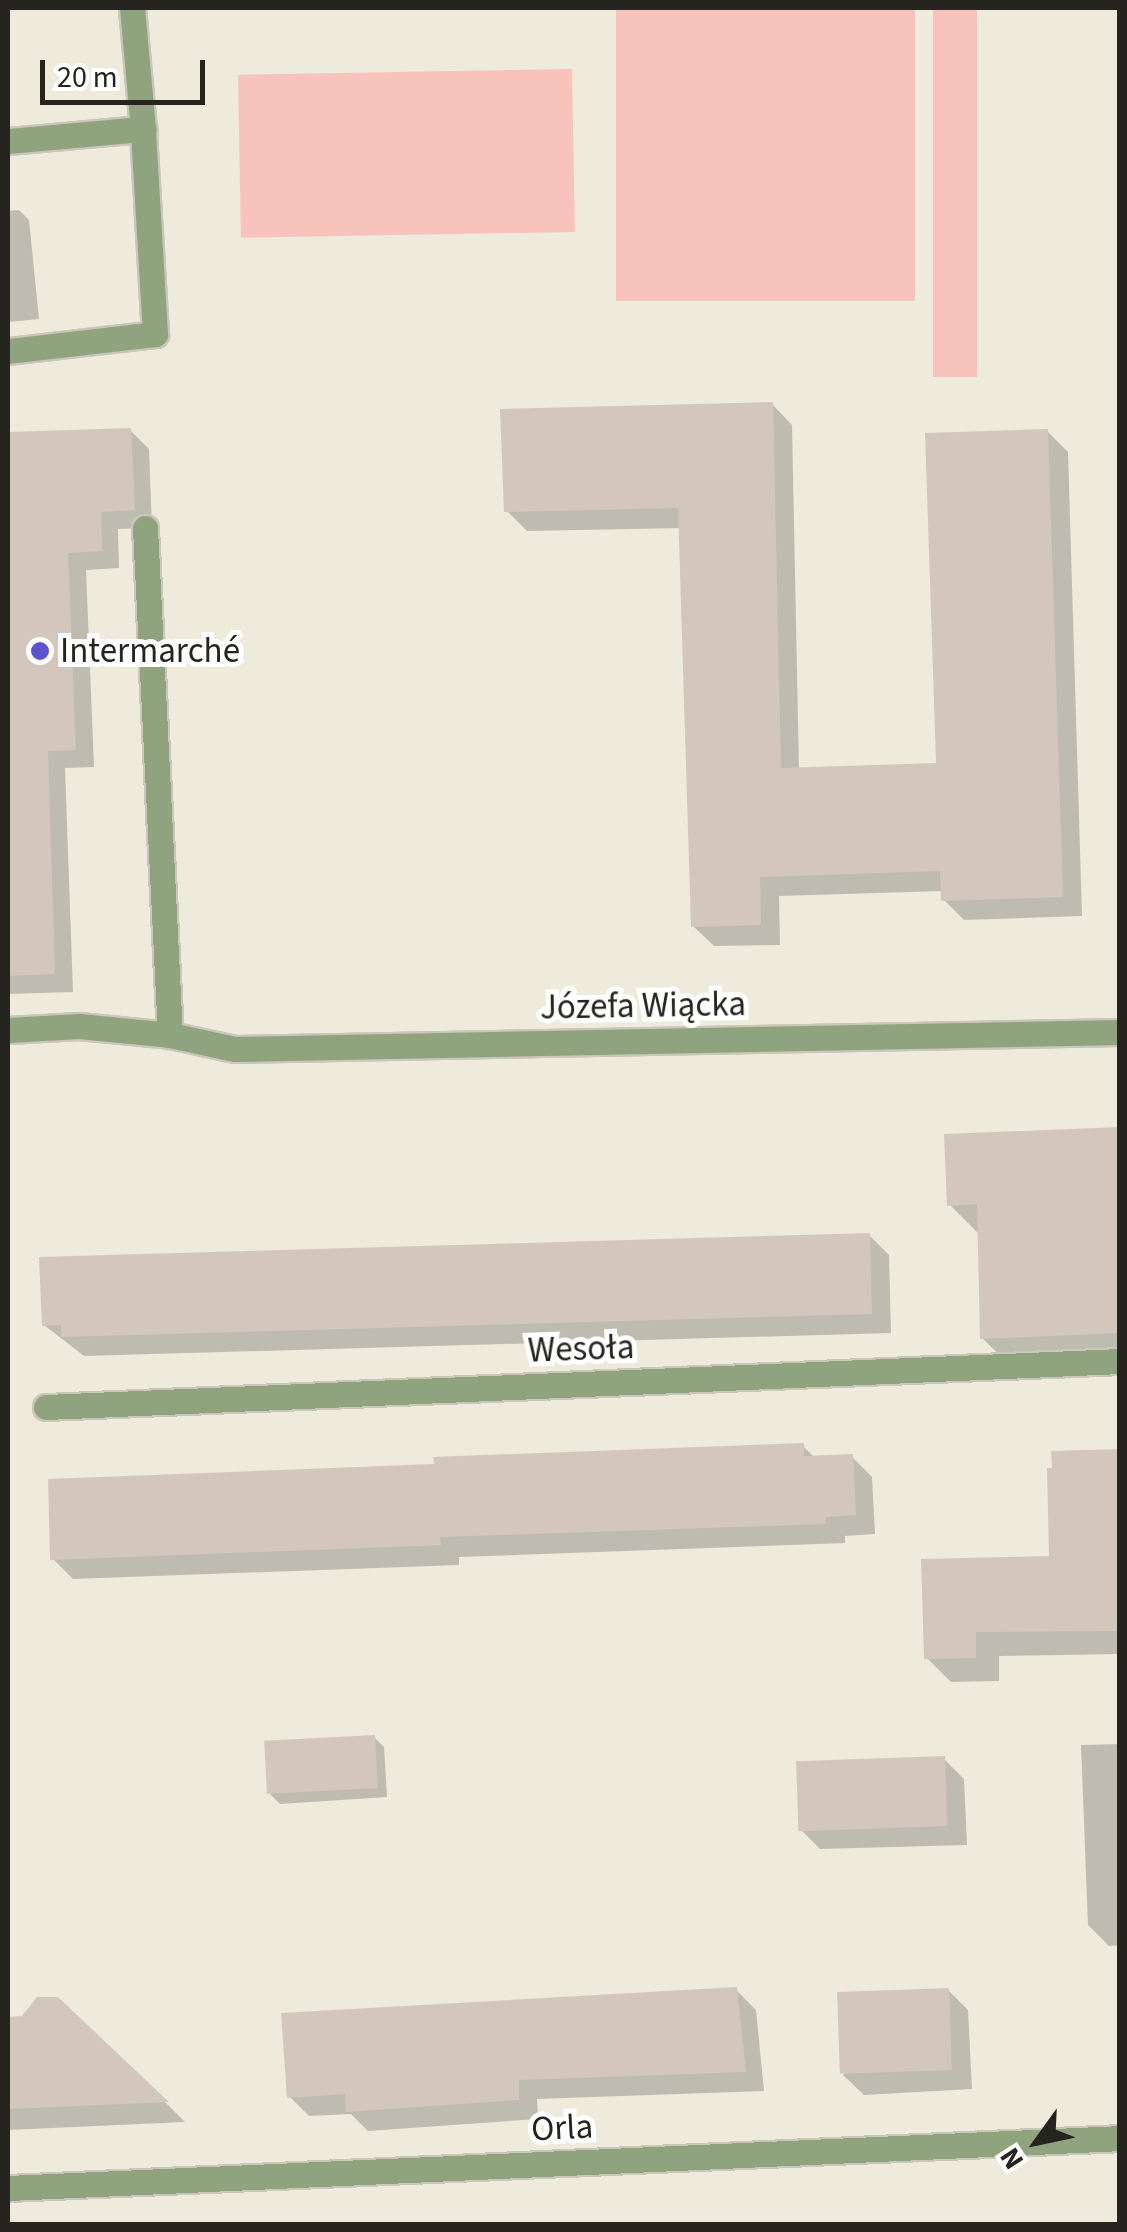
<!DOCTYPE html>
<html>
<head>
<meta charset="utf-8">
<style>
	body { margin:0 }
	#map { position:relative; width:1127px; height:2232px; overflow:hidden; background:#eeebdc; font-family:"Source Sans 3",sans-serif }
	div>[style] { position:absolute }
	.green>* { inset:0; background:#f8c3bc; transform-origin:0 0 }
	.shadow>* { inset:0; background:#0003 }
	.building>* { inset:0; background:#d3c7bd; transform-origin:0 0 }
	.roads { filter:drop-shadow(2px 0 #cac7ba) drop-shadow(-2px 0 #cac7ba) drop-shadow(0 2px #cac7ba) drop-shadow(0 -2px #cac7ba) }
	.lane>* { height:25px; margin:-12.5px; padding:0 12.5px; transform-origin:12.5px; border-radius:12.5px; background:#8ea37e }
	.street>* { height:25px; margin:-12.5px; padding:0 12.5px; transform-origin:12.5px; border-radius:12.5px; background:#8ea37e }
	.dots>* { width:28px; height:28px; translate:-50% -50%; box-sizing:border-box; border:5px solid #fff; border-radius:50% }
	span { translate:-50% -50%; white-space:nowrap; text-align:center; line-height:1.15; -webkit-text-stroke:10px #fff; paint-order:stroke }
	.poi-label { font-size:35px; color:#25241f }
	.left { translate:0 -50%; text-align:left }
	.street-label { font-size:35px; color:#25241f }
	.frame { position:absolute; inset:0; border:10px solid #25241f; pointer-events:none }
	.north { position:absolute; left:987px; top:2092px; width:100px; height:100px; -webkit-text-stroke:8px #fff; paint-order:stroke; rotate:237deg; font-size:28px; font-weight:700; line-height:40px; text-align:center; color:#25241f }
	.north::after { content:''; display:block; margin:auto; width:35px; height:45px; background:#25241f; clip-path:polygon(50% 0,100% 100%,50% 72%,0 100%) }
	.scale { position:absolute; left:40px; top:60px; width:165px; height:45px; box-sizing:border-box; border:5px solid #25241f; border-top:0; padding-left:12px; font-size:30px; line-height:35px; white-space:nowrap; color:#25241f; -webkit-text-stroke:8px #fff; paint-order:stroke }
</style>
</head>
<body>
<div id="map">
	<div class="green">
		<i style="left:616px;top:8px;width:299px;height:293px"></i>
		<i style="left:933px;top:8px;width:44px;height:369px"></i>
		<i style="left:572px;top:69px;width:163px;height:334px;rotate:89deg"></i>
	</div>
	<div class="shadow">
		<i style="clip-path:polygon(19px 210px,29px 220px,39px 319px,8px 322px,8px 211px)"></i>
		<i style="clip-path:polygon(772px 404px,792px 425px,799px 770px,939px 766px,1047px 431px,1068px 452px,1082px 916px,964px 920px,944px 900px,943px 891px,779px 896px,780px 945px,714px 946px,693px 926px,681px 528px,527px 531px,507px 511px)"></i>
		<i style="clip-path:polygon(130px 430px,149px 449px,152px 528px,118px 529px,119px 568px,86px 570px,94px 767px,65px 768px,73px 992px,8px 994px,8px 435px)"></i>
		<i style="clip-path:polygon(1120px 1130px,1120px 1362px,1011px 1366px,982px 1338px,978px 1233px,949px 1204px)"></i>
		<i style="clip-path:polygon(869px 1235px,889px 1255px,891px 1333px,84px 1356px,44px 1325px)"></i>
		<i style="clip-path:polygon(803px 1446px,815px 1458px,852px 1457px,872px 1477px,875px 1534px,845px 1536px,845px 1543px,459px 1557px,459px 1565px,73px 1579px,53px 1559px,437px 1467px)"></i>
		<i style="clip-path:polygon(1120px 1451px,1120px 1654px,999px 1656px,999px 1681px,951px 1682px,927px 1658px,1051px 1559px)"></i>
		<i style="clip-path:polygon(374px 1737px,384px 1747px,387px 1797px,280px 1804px,270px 1794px)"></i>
		<i style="clip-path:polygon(1120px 1744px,1120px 1945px,1109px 1946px,1088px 1925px,1081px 1745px)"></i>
		<i style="clip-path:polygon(944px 1759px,964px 1779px,967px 1845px,820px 1849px,800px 1829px)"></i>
		<i style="clip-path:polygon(736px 1990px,756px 2010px,764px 2091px,537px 2099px,538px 2119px,368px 2131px,351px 2114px,309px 2116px,289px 2096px)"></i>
		<i style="clip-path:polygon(948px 1990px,968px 2010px,972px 2089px,864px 2095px,843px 2075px)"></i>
		<i style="clip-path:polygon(57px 1999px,167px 2104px,185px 2122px,8px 2130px,8px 2019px,23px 2019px)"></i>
	</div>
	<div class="building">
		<i style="clip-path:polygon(773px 402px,781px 768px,936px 763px,925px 433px,1048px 429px,1063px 897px,941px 901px,940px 871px,760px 877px,761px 925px,691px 927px,678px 508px,504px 512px,500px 409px)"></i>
		<i style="clip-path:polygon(131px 428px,135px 510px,101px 512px,102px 551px,68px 553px,76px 750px,48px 751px,55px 974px,8px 976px,8px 432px)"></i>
		<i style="clip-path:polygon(1120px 1127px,1120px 1333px,980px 1339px,977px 1204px,947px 1206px,944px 1134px)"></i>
		<i style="clip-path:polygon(870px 1233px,872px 1314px,61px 1337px,61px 1325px,42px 1326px,39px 1257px)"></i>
		<i style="clip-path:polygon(804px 1443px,804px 1456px,853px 1454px,856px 1515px,826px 1517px,826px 1524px,440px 1537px,441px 1545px,50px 1560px,48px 1479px,434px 1464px,433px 1457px)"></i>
		<i style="clip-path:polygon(1120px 1449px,1120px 1631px,976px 1632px,976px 1658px,924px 1659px,921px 1559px,1049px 1556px,1047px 1468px,1052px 1468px,1051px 1451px)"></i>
		<i style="left:375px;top:1735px;width:53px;height:111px;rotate:87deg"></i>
		<i style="left:945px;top:1756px;width:70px;height:149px;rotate:88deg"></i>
		<i style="clip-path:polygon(737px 1987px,746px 2072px,519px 2080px,519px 2100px,346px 2112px,345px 2094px,287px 2098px,281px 2013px)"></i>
		<i style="left:949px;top:1988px;width:82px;height:112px;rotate:88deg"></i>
		<i style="clip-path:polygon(37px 1997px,58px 1997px,169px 2102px,8px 2109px,8px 2017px,22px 2016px)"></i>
	</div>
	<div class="roads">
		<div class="lane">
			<i style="left:8px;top:351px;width:148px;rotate:-6.6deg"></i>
			<i style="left:155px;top:334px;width:205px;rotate:-93.4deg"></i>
			<i style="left:145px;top:528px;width:508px;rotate:87.18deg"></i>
			<i style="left:8px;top:1030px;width:71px;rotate:-3.2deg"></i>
			<i style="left:79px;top:1026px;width:91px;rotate:5.6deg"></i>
			<i style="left:170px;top:1035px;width:66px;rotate:12.2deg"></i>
			<i style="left:235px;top:1049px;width:885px;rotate:-1.1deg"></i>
			<i style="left:46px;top:1407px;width:1075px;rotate:-2.45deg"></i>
		</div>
		<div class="street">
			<i style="left:8px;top:141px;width:136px;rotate:-5.1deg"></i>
			<i style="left:143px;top:129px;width:121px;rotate:-95.2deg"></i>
			<i style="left:8px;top:2188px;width:1113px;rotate:-2.57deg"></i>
		</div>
	</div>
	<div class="dots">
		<i style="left:40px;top:651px;background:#5d53cc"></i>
	</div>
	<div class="poi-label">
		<span class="left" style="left:60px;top:651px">Intermarché</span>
	</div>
	<div class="street-label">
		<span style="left:643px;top:1006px;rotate:-1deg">Józefa Wiącka</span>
		<span style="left:581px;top:1349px;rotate:-2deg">Wesoła</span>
		<span style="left:562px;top:2128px;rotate:-3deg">Orla</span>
	</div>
	<div class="frame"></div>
	<div class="north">N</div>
	<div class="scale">20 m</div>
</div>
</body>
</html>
